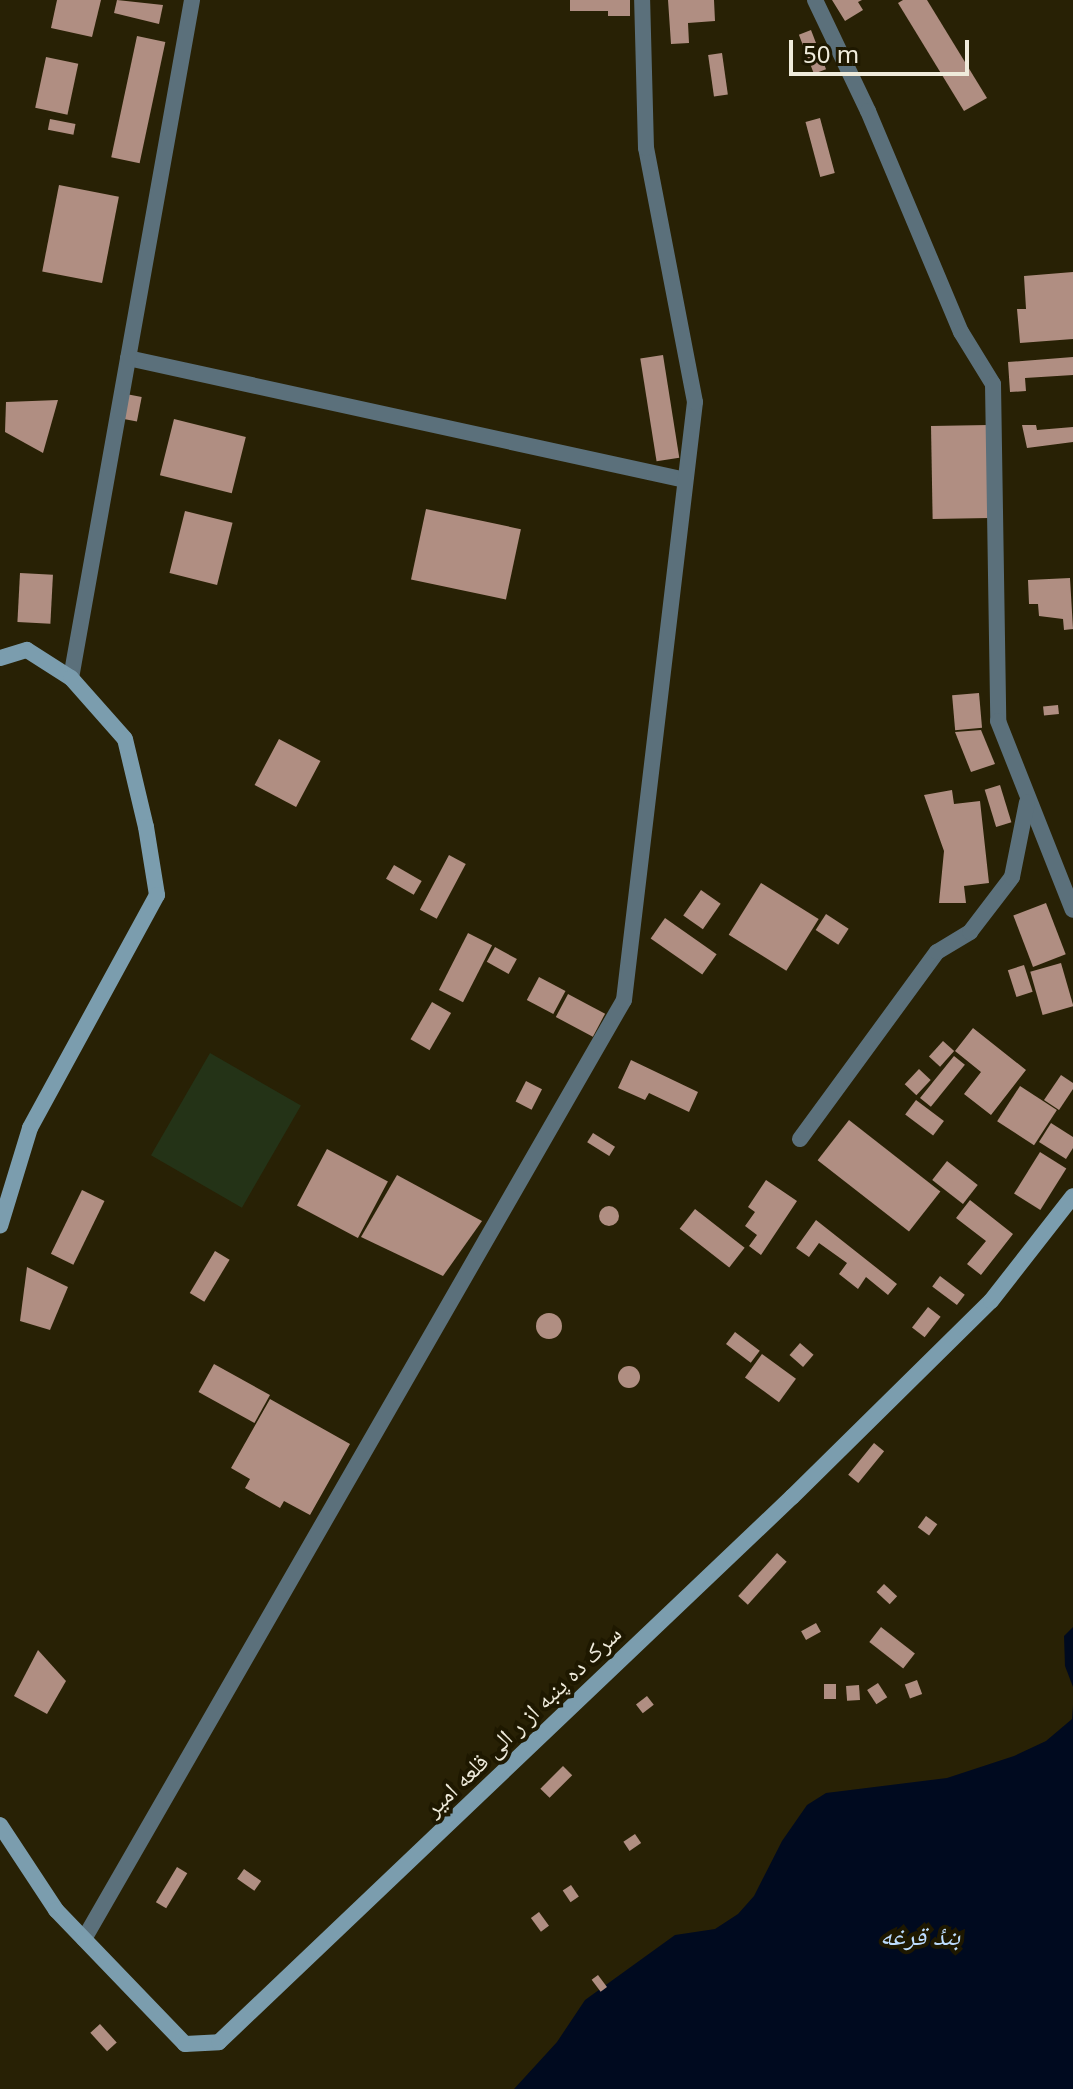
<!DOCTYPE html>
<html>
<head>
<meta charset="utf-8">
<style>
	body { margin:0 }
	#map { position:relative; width:1073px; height:2089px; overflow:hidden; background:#282105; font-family:"Noto Sans","Noto Naskh Arabic",sans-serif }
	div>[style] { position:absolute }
	.green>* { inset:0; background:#243317; transform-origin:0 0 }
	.water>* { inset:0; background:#000a1f }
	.building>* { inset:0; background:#b08e82; transform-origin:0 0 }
	.round { border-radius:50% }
	.street>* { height:16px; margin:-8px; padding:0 8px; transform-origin:8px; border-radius:8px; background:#5b707b }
	.secondary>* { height:16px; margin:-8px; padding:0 8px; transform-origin:8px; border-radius:8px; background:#7b9dae }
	span { translate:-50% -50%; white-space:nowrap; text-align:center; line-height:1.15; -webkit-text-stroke:8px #1e1800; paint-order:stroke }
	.street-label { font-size:24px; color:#efebdb }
	.water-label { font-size:26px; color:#bdddff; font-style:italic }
	.scale { position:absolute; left:789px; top:40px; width:180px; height:36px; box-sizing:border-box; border:4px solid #efebdb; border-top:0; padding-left:10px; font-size:24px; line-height:28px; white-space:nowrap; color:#efebdb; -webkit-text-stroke:6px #1e1800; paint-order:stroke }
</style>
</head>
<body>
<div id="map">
	<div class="green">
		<i style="left:210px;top:1053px;width:105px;height:118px;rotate:30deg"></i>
	</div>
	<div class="water">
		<i style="clip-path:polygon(1073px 1627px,1073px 1687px,1065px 1666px,1064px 1636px)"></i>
		<i style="clip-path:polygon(1073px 1705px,1073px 2089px,514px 2089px,557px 2042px,585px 2000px,675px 1935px,715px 1929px,738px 1914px,754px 1896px,782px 1841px,807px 1805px,826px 1793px,947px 1778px,1014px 1756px,1046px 1741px,1072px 1719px)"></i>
	</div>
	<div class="building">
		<i style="clip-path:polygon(57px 0,101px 0,92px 37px,51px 28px)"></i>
		<i style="clip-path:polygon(117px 0,163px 5px,159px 24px,114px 13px)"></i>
		<i style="clip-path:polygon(570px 0,630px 0,630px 16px,608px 16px,608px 11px,570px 11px)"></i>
		<i style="clip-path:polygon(668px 0,714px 0,715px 21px,688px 23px,689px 43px,671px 44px)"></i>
		<i style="clip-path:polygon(832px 0,862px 0,858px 2px,863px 10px,845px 21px)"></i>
		<i style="clip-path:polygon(903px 0,927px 0,987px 98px,964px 111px,898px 3px)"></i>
		<i style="left:811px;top:30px;width:42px;height:13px;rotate:69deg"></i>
		<i style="left:137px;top:36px;width:29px;height:124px;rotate:12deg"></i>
		<i style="left:722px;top:53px;width:42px;height:14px;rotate:82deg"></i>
		<i style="left:46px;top:57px;width:33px;height:52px;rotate:12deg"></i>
		<i style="left:820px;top:118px;width:57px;height:15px;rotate:75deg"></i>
		<i style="left:50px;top:119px;width:26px;height:11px;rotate:11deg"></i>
		<i style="left:59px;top:185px;width:61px;height:88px;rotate:11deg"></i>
		<i style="clip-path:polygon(1073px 272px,1073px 339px,1020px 343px,1017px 309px,1026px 309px,1024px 276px)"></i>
		<i style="left:663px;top:355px;width:104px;height:23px;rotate:81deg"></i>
		<i style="clip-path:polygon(1073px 357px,1073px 375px,1025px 378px,1026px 391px,1010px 392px,1008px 362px)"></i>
		<i style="left:126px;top:394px;width:16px;height:25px;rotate:11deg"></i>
		<i style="clip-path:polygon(58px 400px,43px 453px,5px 432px,6px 402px)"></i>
		<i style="left:174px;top:419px;width:74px;height:58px;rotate:14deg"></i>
		<i style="left:988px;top:425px;width:93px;height:57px;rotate:89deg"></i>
		<i style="clip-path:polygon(1022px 425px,1036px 425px,1037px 430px,1073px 427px,1073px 442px,1027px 448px)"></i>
		<i style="left:426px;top:509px;width:97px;height:72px;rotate:12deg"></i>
		<i style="left:185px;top:511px;width:49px;height:64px;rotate:14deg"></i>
		<i style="left:20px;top:573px;width:33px;height:49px;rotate:3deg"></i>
		<i style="clip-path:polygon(1070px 578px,1073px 629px,1064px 630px,1063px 619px,1039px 616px,1038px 604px,1029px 604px,1028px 580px)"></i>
		<i style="left:979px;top:693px;width:35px;height:27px;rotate:85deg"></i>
		<i style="left:1058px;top:705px;width:9px;height:15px;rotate:84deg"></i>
		<i style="clip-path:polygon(981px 730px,995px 764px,971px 772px,955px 732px)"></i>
		<i style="left:279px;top:739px;width:47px;height:52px;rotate:28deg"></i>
		<i style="left:1000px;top:785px;width:39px;height:16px;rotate:73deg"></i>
		<i style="clip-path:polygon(952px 790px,954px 804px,980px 801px,989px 883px,964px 886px,966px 903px,939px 903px,944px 851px,924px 795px)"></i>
		<i style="left:449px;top:855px;width:19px;height:62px;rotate:28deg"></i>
		<i style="left:394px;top:865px;width:32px;height:16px;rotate:30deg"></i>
		<i style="left:761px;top:883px;width:68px;height:61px;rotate:32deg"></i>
		<i style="left:701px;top:890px;width:24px;height:31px;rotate:35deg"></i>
		<i style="left:1046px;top:903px;width:55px;height:35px;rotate:69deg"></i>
		<i style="left:826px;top:914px;width:27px;height:19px;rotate:33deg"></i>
		<i style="left:665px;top:918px;width:63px;height:25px;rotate:35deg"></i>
		<i style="left:468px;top:933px;width:27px;height:64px;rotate:27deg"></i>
		<i style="left:495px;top:947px;width:25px;height:17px;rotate:29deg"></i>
		<i style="left:1061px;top:963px;width:45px;height:32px;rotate:74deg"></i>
		<i style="left:1024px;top:965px;width:28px;height:17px;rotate:72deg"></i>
		<i style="left:539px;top:977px;width:30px;height:26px;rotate:28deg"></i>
		<i style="left:568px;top:994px;width:42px;height:26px;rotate:28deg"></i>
		<i style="left:432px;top:1002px;width:22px;height:43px;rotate:30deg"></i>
		<i style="clip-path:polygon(973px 1028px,1026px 1070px,991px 1115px,964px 1094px,981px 1072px,955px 1051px)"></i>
		<i style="left:943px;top:1041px;width:15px;height:21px;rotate:42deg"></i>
		<i style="left:954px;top:1056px;width:14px;height:54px;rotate:39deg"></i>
		<i style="clip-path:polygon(631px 1060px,698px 1092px,689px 1112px,649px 1093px,645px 1100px,618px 1088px)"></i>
		<i style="left:919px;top:1069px;width:16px;height:21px;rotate:43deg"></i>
		<i style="clip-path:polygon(1061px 1075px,1073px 1083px,1073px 1089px,1059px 1110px,1044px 1100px)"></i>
		<i style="left:526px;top:1081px;width:18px;height:23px;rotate:27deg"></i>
		<i style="left:1020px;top:1086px;width:44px;height:42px;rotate:33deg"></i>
		<i style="left:916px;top:1100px;width:35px;height:18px;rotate:37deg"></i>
		<i style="left:849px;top:1120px;width:116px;height:51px;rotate:38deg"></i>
		<i style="clip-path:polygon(1051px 1123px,1073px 1137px,1073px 1148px,1066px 1159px,1039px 1142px)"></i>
		<i style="left:593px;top:1133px;width:26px;height:11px;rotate:32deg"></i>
		<i style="left:327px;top:1149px;width:69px;height:64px;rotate:28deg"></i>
		<i style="left:1040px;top:1152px;width:31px;height:49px;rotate:32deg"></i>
		<i style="left:947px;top:1161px;width:39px;height:24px;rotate:38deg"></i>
		<i style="clip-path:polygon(397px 1175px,482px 1221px,443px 1276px,361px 1237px)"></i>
		<i style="clip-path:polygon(766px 1180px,797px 1201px,761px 1255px,749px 1246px,757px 1235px,745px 1226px,755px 1212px,748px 1207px)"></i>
		<i style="left:82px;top:1190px;width:25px;height:71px;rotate:26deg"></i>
		<i style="clip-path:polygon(970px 1200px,1013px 1234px,981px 1275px,967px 1264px,986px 1241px,956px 1218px)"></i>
		<i class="round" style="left:599px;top:1206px;width:20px;height:20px"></i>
		<i style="left:695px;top:1209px;width:63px;height:25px;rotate:38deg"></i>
		<i style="clip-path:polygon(816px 1220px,897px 1284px,888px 1295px,866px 1277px,858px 1289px,839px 1274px,847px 1263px,819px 1243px,809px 1257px,796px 1248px)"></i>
		<i style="left:215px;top:1251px;width:17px;height:49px;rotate:31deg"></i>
		<i style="clip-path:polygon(27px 1267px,68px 1287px,50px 1330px,20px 1321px)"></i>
		<i style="left:940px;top:1276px;width:31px;height:13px;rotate:37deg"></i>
		<i style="left:928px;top:1307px;width:16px;height:26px;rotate:38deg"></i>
		<i class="round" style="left:536px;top:1313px;width:26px;height:26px"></i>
		<i style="left:735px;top:1332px;width:31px;height:15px;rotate:37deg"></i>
		<i style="left:800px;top:1343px;width:18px;height:16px;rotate:41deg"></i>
		<i style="left:762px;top:1354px;width:42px;height:29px;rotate:36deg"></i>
		<i style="left:214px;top:1364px;width:64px;height:32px;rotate:29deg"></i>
		<i class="round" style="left:618px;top:1366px;width:22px;height:22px"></i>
		<i style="clip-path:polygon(270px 1399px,350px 1444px,310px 1515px,284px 1501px,280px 1508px,245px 1488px,250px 1479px,231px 1468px)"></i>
		<i style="left:874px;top:1443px;width:13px;height:41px;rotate:39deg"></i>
		<i style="left:926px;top:1516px;width:14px;height:14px;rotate:36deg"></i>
		<i style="left:777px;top:1553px;width:13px;height:58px;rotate:42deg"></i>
		<i style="left:884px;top:1584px;width:18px;height:11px;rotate:43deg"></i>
		<i style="left:816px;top:1623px;width:10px;height:17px;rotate:61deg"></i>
		<i style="left:881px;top:1627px;width:43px;height:19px;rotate:38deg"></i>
		<i style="clip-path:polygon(38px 1650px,66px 1681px,47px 1714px,14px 1696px)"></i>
		<i style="left:917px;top:1680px;width:15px;height:13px;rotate:70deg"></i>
		<i style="left:878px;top:1683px;width:17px;height:13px;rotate:57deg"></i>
		<i style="left:824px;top:1684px;width:12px;height:15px"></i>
		<i style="left:859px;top:1685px;width:15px;height:13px;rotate:86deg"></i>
		<i style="left:647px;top:1696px;width:11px;height:14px;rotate:52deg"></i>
		<i style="left:563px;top:1766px;width:13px;height:32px;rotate:45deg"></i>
		<i style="left:635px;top:1834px;width:11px;height:14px;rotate:56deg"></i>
		<i style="left:177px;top:1867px;width:12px;height:41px;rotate:31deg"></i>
		<i style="left:244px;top:1869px;width:21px;height:12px;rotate:35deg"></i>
		<i style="left:571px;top:1885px;width:14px;height:10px;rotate:56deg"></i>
		<i style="left:539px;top:1912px;width:17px;height:10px;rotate:54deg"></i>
		<i style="left:598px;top:1975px;width:15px;height:8px;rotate:53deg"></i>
		<i style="left:100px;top:2024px;width:25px;height:13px;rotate:48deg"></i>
	</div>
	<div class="street">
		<i style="left:815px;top:0;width:123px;rotate:64.5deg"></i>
		<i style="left:868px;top:111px;width:240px;rotate:67.2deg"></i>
		<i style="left:961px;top:332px;width:61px;rotate:58.4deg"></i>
		<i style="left:993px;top:384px;width:337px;rotate:89.1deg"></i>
		<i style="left:998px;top:721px;width:203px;rotate:68.4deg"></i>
		<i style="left:128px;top:358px;width:570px;rotate:12.35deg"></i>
		<i style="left:71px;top:678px;width:689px;rotate:-79.88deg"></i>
		<i style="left:800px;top:1139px;width:232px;rotate:-53.8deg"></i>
		<i style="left:937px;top:952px;width:39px;rotate:-31deg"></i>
		<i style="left:970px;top:932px;width:69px;rotate:-52.6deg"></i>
		<i style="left:1012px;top:877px;width:76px;rotate:-78.7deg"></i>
		<i style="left:84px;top:1939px;width:1083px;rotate:-60.1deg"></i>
		<i style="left:624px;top:1000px;width:602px;rotate:-83.23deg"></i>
		<i style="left:695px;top:402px;width:259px;rotate:-100.9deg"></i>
		<i style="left:646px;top:148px;width:148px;rotate:-91.5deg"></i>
	</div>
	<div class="secondary">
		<i style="left:0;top:658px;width:28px;rotate:-17deg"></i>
		<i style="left:27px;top:650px;width:52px;rotate:32.5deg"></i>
		<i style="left:71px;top:678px;width:81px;rotate:48.5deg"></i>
		<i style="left:125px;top:739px;width:90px;rotate:76.6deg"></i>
		<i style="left:146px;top:827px;width:69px;rotate:80.8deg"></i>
		<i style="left:157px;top:895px;width:265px;rotate:118.6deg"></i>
		<i style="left:30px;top:1128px;width:102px;rotate:107deg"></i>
		<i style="left:0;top:1825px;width:102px;rotate:56.6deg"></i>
		<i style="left:56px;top:1910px;width:186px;rotate:46.1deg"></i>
		<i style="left:185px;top:2044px;width:34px;rotate:-3deg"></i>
		<i style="left:219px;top:2042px;width:791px;rotate:-43.57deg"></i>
		<i style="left:792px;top:1497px;width:279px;rotate:-44.6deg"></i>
		<i style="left:991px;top:1301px;width:133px;rotate:-52deg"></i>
	</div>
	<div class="street-label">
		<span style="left:522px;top:1720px;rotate:-44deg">سرک ده پنبه از ر الی قلعه امیر</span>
	</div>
	<div class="water-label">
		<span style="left:920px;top:1936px">بندٔ قرغه</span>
	</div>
	<div class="scale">50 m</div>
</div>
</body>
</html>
